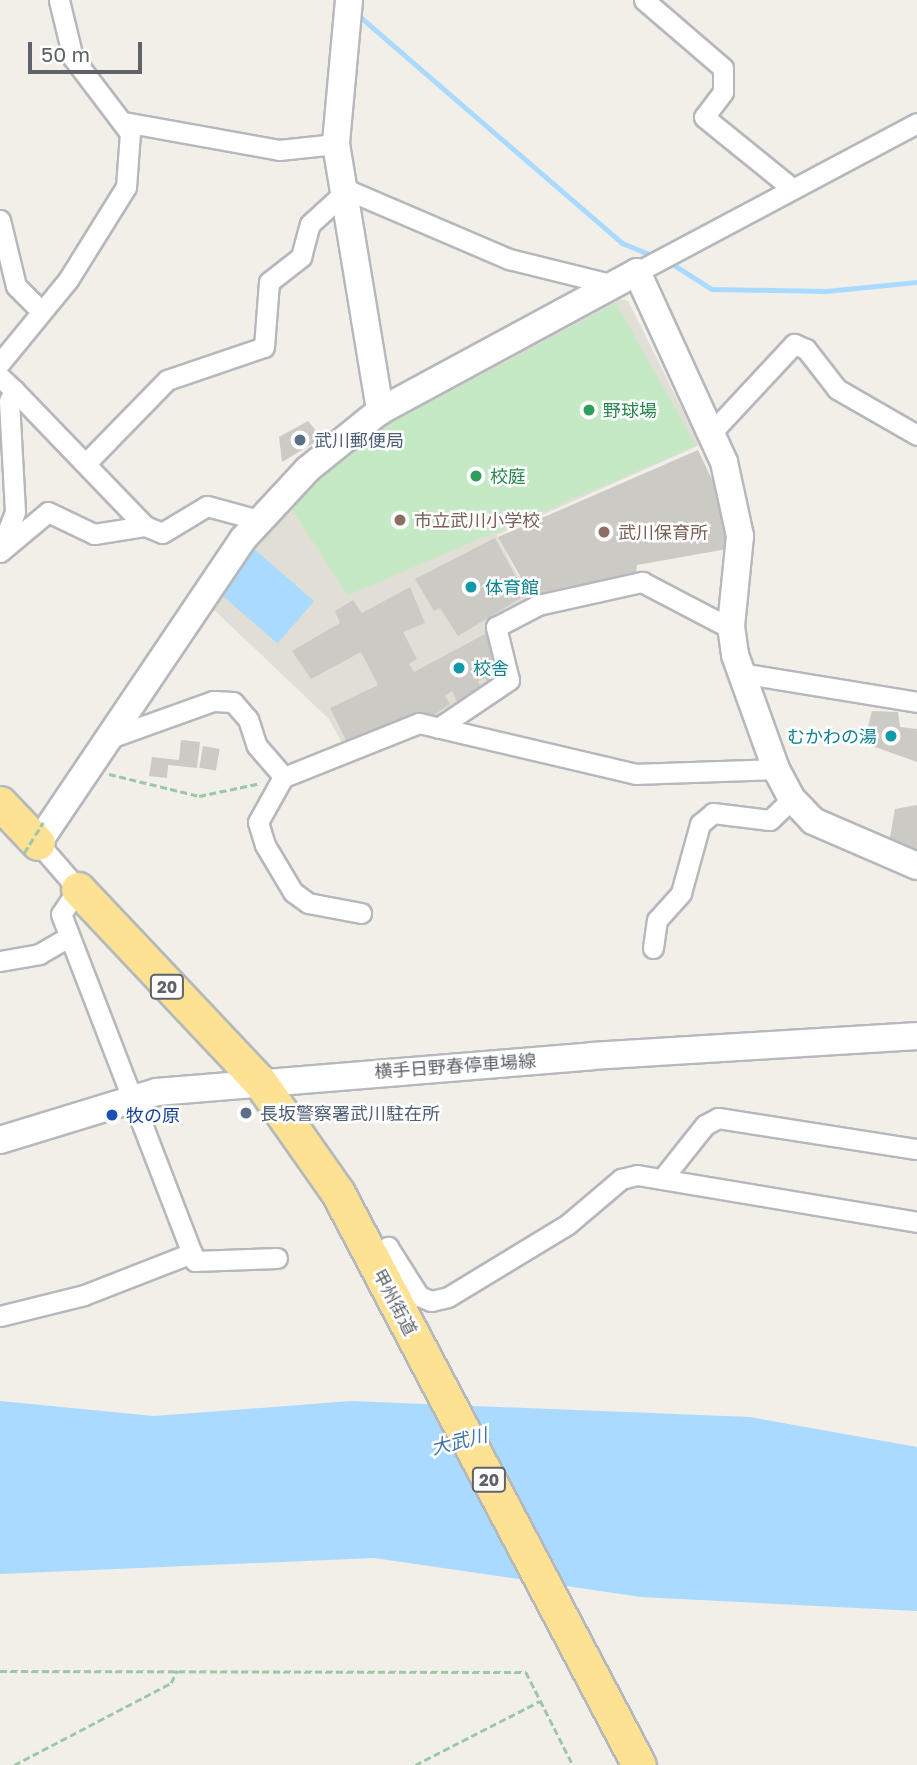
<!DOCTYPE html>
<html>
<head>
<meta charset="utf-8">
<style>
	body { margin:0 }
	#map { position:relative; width:917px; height:1765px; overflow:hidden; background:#f1efe8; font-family:"Golos Text","Noto Sans JP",sans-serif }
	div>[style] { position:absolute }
	.education>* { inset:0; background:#e1ded6 }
	.green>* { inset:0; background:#c5e8c5 }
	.water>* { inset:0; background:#aadaff; transform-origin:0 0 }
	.stream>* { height:4.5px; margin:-2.25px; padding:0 2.25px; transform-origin:2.25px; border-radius:2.25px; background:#aadaff }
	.building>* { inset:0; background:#cccac5; transform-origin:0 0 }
	.path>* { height:2.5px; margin-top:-1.25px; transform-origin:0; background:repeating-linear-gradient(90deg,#9cc7a9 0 7px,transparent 0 10.5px) }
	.roads { filter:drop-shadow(2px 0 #b5b8bc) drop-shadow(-2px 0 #b5b8bc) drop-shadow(0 2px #b5b8bc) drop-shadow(0 -2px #b5b8bc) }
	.street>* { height:19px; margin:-9.5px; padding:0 9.5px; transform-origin:9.5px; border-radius:9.5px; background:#fff }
	.secondary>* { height:26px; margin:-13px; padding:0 13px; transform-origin:13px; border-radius:13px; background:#fff }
	.highway>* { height:33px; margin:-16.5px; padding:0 16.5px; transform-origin:16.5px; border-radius:16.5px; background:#fde293 }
	.path-bridge>* { height:2.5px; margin-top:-1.25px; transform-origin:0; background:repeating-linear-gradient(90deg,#9cc7a9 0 7px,transparent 0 10.5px) }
	.dots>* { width:19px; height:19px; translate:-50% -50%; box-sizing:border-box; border:4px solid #fff; border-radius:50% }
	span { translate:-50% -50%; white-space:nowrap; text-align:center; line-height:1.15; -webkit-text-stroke:5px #fff; paint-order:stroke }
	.shield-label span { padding:2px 5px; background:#fff; border:2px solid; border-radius:5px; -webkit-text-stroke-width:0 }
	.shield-label { font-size:16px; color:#5f6368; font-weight:700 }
	.leisure-label { font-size:18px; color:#27864d }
	.left { translate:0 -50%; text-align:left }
	.service-label { font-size:18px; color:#4e5e75 }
	.education-label { font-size:18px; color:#785e54 }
	.culture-label { font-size:18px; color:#0d838f }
	.right { translate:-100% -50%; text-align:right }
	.street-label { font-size:18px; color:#5f6368 }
	.transit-label { font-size:18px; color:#164399 }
	.water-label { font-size:19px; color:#4174aa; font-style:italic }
	.scale { position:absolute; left:28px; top:42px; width:114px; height:32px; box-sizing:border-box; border:4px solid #5f6368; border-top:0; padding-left:9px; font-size:21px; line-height:24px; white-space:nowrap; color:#5f6368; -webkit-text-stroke:5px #fff; paint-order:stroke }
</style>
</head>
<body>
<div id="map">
	<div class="education">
		<i style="clip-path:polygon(613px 297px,628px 301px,700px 445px,497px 535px,531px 601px,490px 621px,507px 672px,438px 724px,343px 745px,329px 719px,209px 605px,284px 504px,382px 420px)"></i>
	</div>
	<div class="green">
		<i style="clip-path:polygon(616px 303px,696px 446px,348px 595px,289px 505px,384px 427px)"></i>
	</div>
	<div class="water">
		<i style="left:253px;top:548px;width:81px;height:56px;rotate:41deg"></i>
		<i style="clip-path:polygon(0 1401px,154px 1416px,351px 1401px,750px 1417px,917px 1447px,917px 1611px,641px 1597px,374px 1558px,0 1574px)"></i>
	</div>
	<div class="stream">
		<i style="left:357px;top:14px;width:350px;rotate:40.8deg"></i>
		<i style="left:622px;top:243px;width:27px;rotate:22deg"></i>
		<i style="left:674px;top:265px;width:45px;rotate:32.3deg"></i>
		<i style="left:712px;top:289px;width:114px;rotate:1deg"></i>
		<i style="left:826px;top:291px;width:91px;rotate:-5.6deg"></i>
	</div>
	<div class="building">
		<i style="clip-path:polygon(308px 421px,322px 438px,282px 462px,279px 437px)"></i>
		<i style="clip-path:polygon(698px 450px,715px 486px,727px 549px,637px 565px,635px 583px,534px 601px,498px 537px)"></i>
		<i style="clip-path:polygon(495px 538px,526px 595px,458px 636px,440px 608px,434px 611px,415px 579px)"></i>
		<i style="clip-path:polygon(410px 587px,425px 623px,403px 632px,417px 659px,409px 664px,414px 672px,485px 634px,503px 677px,489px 685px,485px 678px,478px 681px,483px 693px,459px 705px,452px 691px,445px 696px,450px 704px,434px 715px,348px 744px,330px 708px,378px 685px,361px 652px,311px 679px,292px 651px,340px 623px,335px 611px,353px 600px,362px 613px)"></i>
		<i style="clip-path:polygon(872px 711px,898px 712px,900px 727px,917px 729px,917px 762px,864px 743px)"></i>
		<i style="clip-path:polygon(181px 740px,200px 742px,197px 768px,168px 765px,167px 778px,149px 776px,152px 757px,179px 760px)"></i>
		<i style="left:203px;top:746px;width:17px;height:22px;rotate:10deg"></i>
		<i style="clip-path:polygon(917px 805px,917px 850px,889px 843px,895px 809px)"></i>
	</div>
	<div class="path">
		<i style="left:109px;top:774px;width:93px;rotate:13.7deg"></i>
		<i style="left:199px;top:796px;width:63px;rotate:-11.8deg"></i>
		<i style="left:0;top:1671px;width:526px;rotate:0.11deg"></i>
		<i style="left:526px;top:1672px;width:104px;rotate:63.2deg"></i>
		<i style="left:14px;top:1765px;width:177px;rotate:-27.6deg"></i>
		<i style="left:171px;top:1683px;width:14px;rotate:-65deg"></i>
		<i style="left:415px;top:1765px;width:140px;rotate:-27.1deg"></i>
	</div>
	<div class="roads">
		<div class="street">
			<i style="left:644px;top:0;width:104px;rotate:40.7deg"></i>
			<i style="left:723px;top:68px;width:24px;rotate:90deg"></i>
			<i style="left:723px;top:92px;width:31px;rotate:127deg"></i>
			<i style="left:704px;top:117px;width:114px;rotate:39deg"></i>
			<i style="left:124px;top:122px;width:158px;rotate:10.2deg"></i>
			<i style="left:279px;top:150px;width:57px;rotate:-6deg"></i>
			<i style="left:343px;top:188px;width:181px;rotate:23.2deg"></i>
			<i style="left:509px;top:259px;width:104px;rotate:13.9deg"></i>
			<i style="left:0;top:220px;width:68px;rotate:76.4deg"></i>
			<i style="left:16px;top:286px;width:35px;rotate:45deg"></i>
			<i style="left:637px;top:272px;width:317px;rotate:-28deg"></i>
			<i style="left:0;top:363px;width:107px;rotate:-50.7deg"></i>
			<i style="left:68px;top:280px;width:110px;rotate:-58.1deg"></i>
			<i style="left:126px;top:187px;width:54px;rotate:-85.8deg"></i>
			<i style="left:130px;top:133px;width:94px;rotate:-127.2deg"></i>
			<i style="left:73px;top:58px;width:60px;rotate:-103.6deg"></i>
			<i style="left:0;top:377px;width:19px;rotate:43deg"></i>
			<i style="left:14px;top:390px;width:12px;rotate:114deg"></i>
			<i style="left:9px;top:401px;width:111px;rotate:86.9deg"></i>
			<i style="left:15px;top:512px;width:41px;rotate:111.5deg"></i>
			<i style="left:14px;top:390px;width:189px;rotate:46.1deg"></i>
			<i style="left:711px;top:433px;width:122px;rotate:-47deg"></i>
			<i style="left:794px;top:344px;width:13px;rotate:23deg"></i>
			<i style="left:806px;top:349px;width:51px;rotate:52.2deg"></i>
			<i style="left:837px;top:389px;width:92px;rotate:29.9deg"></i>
			<i style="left:88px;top:461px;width:113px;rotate:-45.7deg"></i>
			<i style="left:167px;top:380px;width:102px;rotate:-18.8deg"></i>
			<i style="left:264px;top:347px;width:65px;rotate:-85.6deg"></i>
			<i style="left:269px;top:282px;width:41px;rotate:-38deg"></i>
			<i style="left:301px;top:257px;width:34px;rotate:-75deg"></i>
			<i style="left:310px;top:224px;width:46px;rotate:-42.4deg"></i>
			<i style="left:0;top:552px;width:62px;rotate:-39.8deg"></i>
			<i style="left:48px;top:512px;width:51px;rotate:25.6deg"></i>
			<i style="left:94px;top:534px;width:52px;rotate:-8.9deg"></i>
			<i style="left:145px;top:526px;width:18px;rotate:22deg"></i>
			<i style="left:162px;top:533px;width:52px;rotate:-31deg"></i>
			<i style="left:207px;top:506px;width:54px;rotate:15.1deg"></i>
			<i style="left:746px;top:674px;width:173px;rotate:9.3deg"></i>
			<i style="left:438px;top:728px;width:86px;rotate:-34.1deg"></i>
			<i style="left:509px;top:680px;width:55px;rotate:-103.8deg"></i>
			<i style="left:496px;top:627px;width:47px;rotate:-27.6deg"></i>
			<i style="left:538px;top:605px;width:107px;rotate:-12.5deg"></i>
			<i style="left:642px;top:582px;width:102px;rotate:27.6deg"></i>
			<i style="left:107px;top:739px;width:113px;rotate:-19.7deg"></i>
			<i style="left:213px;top:701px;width:20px;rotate:3deg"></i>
			<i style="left:233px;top:702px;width:23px;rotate:49deg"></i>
			<i style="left:248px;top:719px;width:28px;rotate:72deg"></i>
			<i style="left:257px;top:746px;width:41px;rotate:48.9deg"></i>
			<i style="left:284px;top:777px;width:145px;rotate:-21.8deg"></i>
			<i style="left:419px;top:723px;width:223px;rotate:13.2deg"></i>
			<i style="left:636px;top:774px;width:140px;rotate:-2deg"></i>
			<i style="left:282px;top:779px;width:49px;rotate:119.2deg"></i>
			<i style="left:258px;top:822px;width:24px;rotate:73deg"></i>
			<i style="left:265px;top:845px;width:55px;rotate:59.2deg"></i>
			<i style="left:293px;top:892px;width:19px;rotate:36deg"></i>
			<i style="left:308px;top:903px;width:54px;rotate:10.7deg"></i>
			<i style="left:38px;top:843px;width:61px;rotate:49deg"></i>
			<i style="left:78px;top:889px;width:30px;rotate:124deg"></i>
			<i style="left:61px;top:914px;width:372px;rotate:68.9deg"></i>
			<i style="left:195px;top:1261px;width:82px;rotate:-2.1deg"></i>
			<i style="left:653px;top:948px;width:28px;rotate:-82deg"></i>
			<i style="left:657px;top:920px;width:36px;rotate:-48deg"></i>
			<i style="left:681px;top:893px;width:72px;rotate:-74.6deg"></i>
			<i style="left:700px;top:824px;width:17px;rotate:-40deg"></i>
			<i style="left:713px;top:813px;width:57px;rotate:7deg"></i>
			<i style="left:770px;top:820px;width:30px;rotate:-44deg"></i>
			<i style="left:0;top:961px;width:40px;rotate:-10deg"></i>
			<i style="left:39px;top:954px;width:34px;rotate:-30deg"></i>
			<i style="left:662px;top:1179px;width:69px;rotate:-51.5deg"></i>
			<i style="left:705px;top:1125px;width:15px;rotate:-28deg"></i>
			<i style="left:718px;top:1118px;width:201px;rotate:8.9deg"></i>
			<i style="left:370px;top:1255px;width:20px;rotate:-24deg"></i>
			<i style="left:388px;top:1247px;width:58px;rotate:57.7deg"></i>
			<i style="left:419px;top:1296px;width:13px;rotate:23deg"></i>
			<i style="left:431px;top:1301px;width:17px;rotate:-13deg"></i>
			<i style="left:448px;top:1297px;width:140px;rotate:-31.3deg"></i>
			<i style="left:568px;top:1224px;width:70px;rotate:-40.3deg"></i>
			<i style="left:621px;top:1179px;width:16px;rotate:-14deg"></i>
			<i style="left:637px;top:1175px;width:284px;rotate:9.5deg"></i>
			<i style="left:0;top:1316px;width:87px;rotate:-14deg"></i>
			<i style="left:84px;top:1295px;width:116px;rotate:-21.3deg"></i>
		</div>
		<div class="secondary">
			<i style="left:349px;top:0;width:145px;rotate:95.2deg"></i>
			<i style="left:336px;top:144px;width:271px;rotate:80.6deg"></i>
			<i style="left:38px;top:843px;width:367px;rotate:-56deg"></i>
			<i style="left:243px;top:539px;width:96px;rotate:-47.1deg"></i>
			<i style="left:308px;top:469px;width:92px;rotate:-38.9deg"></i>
			<i style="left:380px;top:411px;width:292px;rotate:-28.4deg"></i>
			<i style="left:637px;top:272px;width:209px;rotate:65.4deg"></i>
			<i style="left:724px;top:462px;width:76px;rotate:77.8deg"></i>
			<i style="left:740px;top:536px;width:90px;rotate:95.7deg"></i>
			<i style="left:731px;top:626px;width:29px;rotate:82deg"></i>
			<i style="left:735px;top:655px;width:121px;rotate:70.2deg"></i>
			<i style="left:776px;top:769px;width:34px;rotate:62deg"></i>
			<i style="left:792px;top:799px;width:30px;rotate:46deg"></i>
			<i style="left:813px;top:821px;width:113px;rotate:23.4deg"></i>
			<i style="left:0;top:1140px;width:164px;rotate:-17deg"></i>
			<i style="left:157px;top:1092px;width:436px;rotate:-4.7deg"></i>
			<i style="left:592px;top:1056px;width:326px;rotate:-3.5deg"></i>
		</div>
		<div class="highway">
			<i style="left:0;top:803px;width:55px;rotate:46.5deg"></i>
			<i style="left:78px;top:889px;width:265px;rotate:46.7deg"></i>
			<i style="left:260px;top:1082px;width:136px;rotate:54.9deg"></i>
			<i style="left:338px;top:1193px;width:646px;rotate:62.25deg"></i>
		</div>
	</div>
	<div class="path-bridge">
		<i style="left:24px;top:853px;width:36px;rotate:-58deg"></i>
	</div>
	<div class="dots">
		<i style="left:589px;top:410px;background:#2e9e5b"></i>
		<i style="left:300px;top:440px;background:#5c6f8a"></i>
		<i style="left:476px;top:476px;background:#2e9e5b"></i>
		<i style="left:400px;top:520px;background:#8d6e63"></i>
		<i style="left:604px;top:532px;background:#8d6e63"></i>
		<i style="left:471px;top:587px;background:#0f9aa8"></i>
		<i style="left:459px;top:668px;background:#0f9aa8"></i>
		<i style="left:891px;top:736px;background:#0f9aa8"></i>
		<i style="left:246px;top:1113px;background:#5c6f8a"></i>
		<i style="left:112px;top:1115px;background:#1a4fb4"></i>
	</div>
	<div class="shield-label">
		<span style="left:167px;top:987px">20</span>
		<span style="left:489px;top:1480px">20</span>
	</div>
	<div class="leisure-label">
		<span class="left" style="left:603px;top:410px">野球場</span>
		<span class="left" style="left:490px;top:476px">校庭</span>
	</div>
	<div class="service-label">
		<span class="left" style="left:314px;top:440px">武川郵便局</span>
		<span class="left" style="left:260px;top:1113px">長坂警察署武川駐在所</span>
	</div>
	<div class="education-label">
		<span class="left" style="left:414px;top:520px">市立武川小学校</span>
		<span class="left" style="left:618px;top:532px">武川保育所</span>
	</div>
	<div class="culture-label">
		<span class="left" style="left:485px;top:587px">体育館</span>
		<span class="left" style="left:473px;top:668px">校舎</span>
		<span class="right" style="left:877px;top:736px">むかわの湯</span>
	</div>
	<div class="street-label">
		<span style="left:455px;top:1066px;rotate:-4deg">横手日野春停車場線</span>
		<span style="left:395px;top:1302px;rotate:62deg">甲州街道</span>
	</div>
	<div class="transit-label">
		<span class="left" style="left:126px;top:1115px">牧の原</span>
	</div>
	<div class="water-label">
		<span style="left:459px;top:1441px;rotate:-14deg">大武川</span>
	</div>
	<div class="scale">50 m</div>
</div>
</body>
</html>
